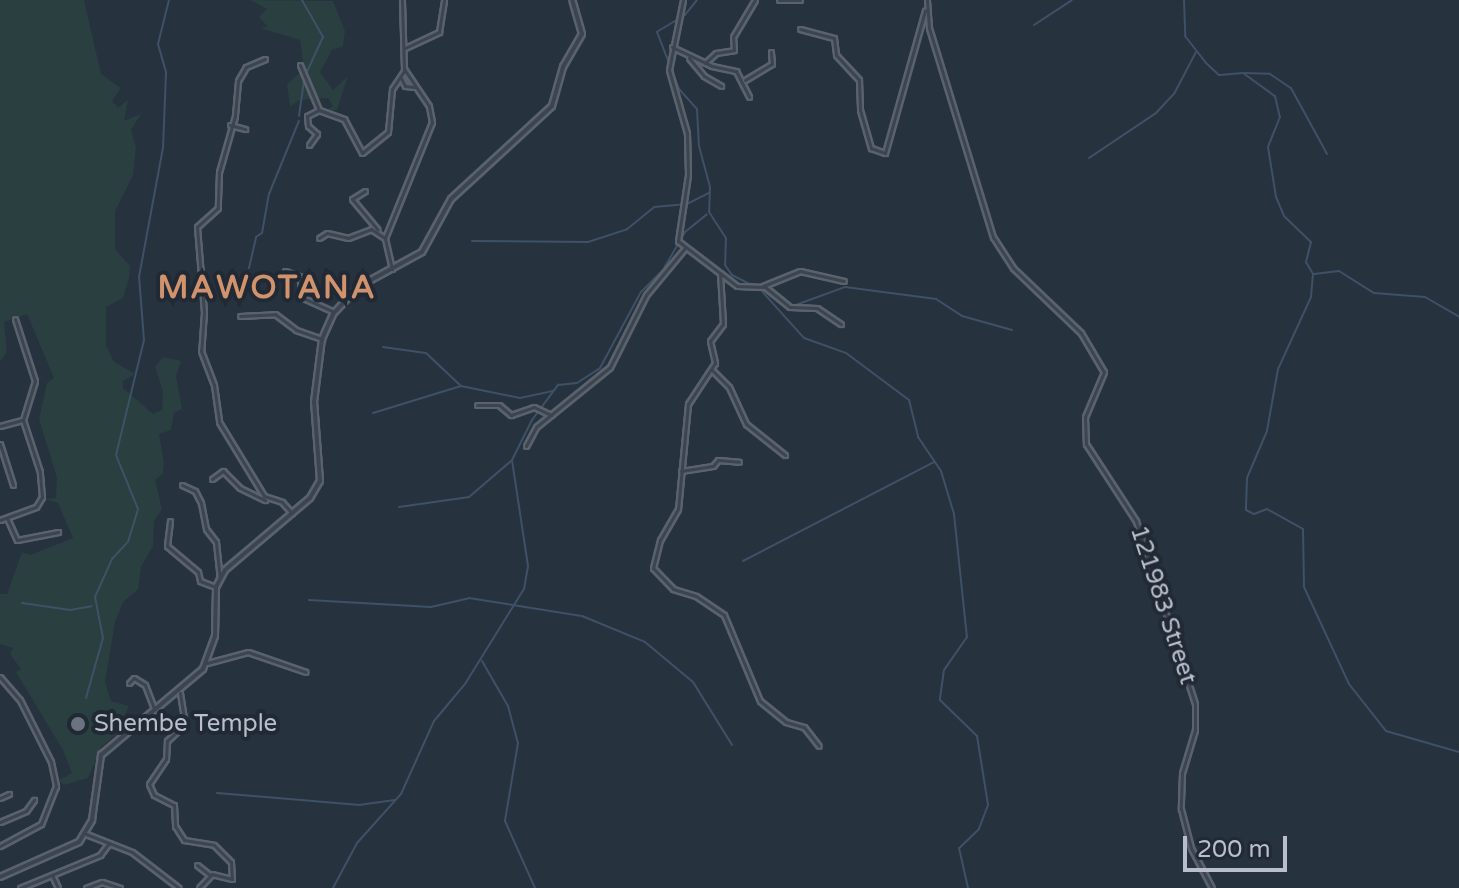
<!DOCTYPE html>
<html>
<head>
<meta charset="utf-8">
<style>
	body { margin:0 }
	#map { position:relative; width:1459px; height:888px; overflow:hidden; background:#27323f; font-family:"Varela Round",sans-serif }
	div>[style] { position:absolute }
	.green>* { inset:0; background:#293f40 }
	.stream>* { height:2px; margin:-1px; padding:0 1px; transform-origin:1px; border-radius:1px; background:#3e5167 }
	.roads { filter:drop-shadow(2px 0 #59626d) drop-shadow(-2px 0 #59626d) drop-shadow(0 2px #59626d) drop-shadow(0 -2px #59626d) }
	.minor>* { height:3px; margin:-1.5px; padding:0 1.5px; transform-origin:1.5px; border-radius:1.5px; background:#3b444f }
	.tertiary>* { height:4px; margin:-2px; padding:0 2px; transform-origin:2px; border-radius:2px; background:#3b444f }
	.dots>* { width:22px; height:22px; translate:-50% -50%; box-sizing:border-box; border:4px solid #202934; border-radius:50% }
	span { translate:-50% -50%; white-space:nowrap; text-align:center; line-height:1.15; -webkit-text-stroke:8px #202934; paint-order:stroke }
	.street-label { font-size:24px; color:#b8bfca }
	.poi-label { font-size:24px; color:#b8bfca }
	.left { translate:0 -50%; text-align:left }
	.district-label { font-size:32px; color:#d0936d; font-weight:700; letter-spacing:2px }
	.scale { position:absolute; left:1183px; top:836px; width:104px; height:36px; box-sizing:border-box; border:4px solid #b8bfca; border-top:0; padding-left:10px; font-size:24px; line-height:28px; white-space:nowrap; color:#b8bfca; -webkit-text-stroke:6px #202934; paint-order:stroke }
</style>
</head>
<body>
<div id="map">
	<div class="green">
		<i style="clip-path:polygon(0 0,84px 0,101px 74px,121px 88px,112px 101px,118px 108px,128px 100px,124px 121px,141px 114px,131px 130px,136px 148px,133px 175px,115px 211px,115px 249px,130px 266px,129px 278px,123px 298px,106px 307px,106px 345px,114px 362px,135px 374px,123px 381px,123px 388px,153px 414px,162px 410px,163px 392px,155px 367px,163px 357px,181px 361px,176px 376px,182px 409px,174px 413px,171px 430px,159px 434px,164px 463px,163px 474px,155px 480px,162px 509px,154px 521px,153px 546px,141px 567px,138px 589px,123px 602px,115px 622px,105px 682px,111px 701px,129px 706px,122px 720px,127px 725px,101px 747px,88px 778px,64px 785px,59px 780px,72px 773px,63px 750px,16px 672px,21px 669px,10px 654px,13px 648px,0 644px,0 594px,7px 594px,22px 552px,30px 555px,73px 538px,58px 503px,45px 499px,56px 498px,57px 478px,39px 419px,47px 383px,54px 378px,27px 314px,4px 322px,7px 352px,0 362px)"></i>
		<i style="clip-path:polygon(250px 0,333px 1px,345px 31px,343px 46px,332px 50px,320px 72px,333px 90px,348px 76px,337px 110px,327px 110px,333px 106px,328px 98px,300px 100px,290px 106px,287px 84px,304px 69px,300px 40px,260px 28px,268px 27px,259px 17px,267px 9px)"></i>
	</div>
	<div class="stream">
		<i style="left:302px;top:0;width:43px;rotate:60.4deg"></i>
		<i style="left:323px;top:37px;width:43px;rotate:114.8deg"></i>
		<i style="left:697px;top:0;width:19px;rotate:129deg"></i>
		<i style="left:685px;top:15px;width:33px;rotate:149deg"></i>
		<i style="left:657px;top:32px;width:61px;rotate:68.9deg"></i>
		<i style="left:679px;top:89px;width:27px;rotate:48deg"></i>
		<i style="left:697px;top:109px;width:37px;rotate:87deg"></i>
		<i style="left:699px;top:146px;width:42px;rotate:75deg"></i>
		<i style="left:710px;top:187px;width:25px;rotate:92deg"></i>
		<i style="left:709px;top:212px;width:31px;rotate:57deg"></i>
		<i style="left:726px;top:238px;width:27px;rotate:92deg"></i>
		<i style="left:725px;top:265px;width:12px;rotate:55deg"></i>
		<i style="left:732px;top:275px;width:25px;rotate:27deg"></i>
		<i style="left:1184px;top:0;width:36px;rotate:88deg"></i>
		<i style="left:1185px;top:36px;width:33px;rotate:52deg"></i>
		<i style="left:1205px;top:62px;width:19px;rotate:43deg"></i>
		<i style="left:1219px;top:75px;width:24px;rotate:-5deg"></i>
		<i style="left:1243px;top:73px;width:39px;rotate:36deg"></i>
		<i style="left:1275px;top:96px;width:22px;rotate:77deg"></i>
		<i style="left:1280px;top:117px;width:32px;rotate:112deg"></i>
		<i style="left:1268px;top:147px;width:51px;rotate:80.9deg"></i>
		<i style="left:1276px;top:197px;width:21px;rotate:67deg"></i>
		<i style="left:1284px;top:216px;width:37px;rotate:44deg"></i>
		<i style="left:1311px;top:242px;width:21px;rotate:104deg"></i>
		<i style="left:1306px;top:262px;width:14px;rotate:60deg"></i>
		<i style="left:1313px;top:274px;width:23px;rotate:95deg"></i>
		<i style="left:1311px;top:297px;width:79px;rotate:114.6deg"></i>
		<i style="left:1278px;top:369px;width:63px;rotate:100.1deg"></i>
		<i style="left:1267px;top:431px;width:51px;rotate:113.1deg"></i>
		<i style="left:1247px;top:478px;width:32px;rotate:92deg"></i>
		<i style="left:1246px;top:510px;width:9px;rotate:27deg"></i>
		<i style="left:1254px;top:514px;width:14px;rotate:-21deg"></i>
		<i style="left:1267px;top:509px;width:41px;rotate:29.1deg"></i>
		<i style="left:1303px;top:529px;width:58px;rotate:89deg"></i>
		<i style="left:1304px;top:587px;width:107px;rotate:65.1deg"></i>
		<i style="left:1349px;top:684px;width:60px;rotate:51.8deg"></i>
		<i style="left:1386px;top:731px;width:76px;rotate:16deg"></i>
		<i style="left:1034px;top:25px;width:45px;rotate:-33.3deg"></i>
		<i style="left:1245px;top:73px;width:25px;rotate:2deg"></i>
		<i style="left:1270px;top:74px;width:25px;rotate:34deg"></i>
		<i style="left:1291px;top:88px;width:75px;rotate:61.4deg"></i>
		<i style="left:299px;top:116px;width:35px;rotate:-82deg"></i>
		<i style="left:1089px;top:158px;width:81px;rotate:-33.9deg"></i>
		<i style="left:1156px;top:113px;width:26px;rotate:-47deg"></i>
		<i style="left:1174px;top:94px;width:47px;rotate:-62.4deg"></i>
		<i style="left:685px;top:205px;width:28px;rotate:-27deg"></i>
		<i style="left:472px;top:241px;width:116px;rotate:0.5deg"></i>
		<i style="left:588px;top:242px;width:40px;rotate:-18deg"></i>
		<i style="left:626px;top:230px;width:36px;rotate:-39deg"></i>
		<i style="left:654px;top:207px;width:25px;rotate:-5deg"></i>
		<i style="left:249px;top:268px;width:32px;rotate:-77deg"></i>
		<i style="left:256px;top:237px;width:7px;rotate:-34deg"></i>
		<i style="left:262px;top:233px;width:40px;rotate:-80deg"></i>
		<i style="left:269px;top:194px;width:79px;rotate:-67.7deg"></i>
		<i style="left:1314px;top:274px;width:25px;rotate:-7deg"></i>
		<i style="left:1339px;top:271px;width:41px;rotate:32.2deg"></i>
		<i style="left:1374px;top:293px;width:51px;rotate:4.5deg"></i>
		<i style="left:1425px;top:297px;width:39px;rotate:30deg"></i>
		<i style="left:760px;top:289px;width:66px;rotate:48.1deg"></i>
		<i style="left:804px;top:338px;width:45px;rotate:19.7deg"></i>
		<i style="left:846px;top:353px;width:79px;rotate:36.7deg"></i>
		<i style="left:909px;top:400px;width:38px;rotate:76deg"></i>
		<i style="left:918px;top:437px;width:41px;rotate:55.9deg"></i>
		<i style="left:941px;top:471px;width:45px;rotate:73.2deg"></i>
		<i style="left:954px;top:514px;width:124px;rotate:84deg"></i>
		<i style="left:967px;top:637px;width:40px;rotate:124.9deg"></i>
		<i style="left:944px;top:670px;width:30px;rotate:98deg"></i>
		<i style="left:940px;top:700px;width:52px;rotate:44.2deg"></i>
		<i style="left:977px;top:736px;width:70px;rotate:80.9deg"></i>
		<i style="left:988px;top:805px;width:26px;rotate:111deg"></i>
		<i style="left:979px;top:829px;width:28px;rotate:136deg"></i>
		<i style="left:959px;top:848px;width:41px;rotate:77.3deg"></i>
		<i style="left:793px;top:306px;width:55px;rotate:-20.1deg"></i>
		<i style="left:845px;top:287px;width:92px;rotate:7.5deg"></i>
		<i style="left:936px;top:299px;width:31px;rotate:33deg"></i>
		<i style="left:962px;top:316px;width:52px;rotate:15.6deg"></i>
		<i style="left:383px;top:347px;width:43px;rotate:7.9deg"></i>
		<i style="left:426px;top:353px;width:47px;rotate:43.3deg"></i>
		<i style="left:373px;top:413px;width:92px;rotate:-17.1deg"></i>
		<i style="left:461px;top:386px;width:60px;rotate:11.5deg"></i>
		<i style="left:520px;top:398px;width:33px;rotate:-12deg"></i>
		<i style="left:399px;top:507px;width:71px;rotate:-8.1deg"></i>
		<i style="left:469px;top:497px;width:55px;rotate:-40.6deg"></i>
		<i style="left:743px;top:561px;width:215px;rotate:-27.4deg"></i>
		<i style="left:309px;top:600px;width:122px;rotate:3.3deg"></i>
		<i style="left:431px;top:607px;width:39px;rotate:-13deg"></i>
		<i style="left:469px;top:598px;width:114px;rotate:9.1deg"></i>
		<i style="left:582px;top:616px;width:68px;rotate:22.4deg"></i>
		<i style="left:645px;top:642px;width:62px;rotate:39.8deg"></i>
		<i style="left:693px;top:682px;width:74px;rotate:58.2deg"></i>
		<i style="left:22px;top:603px;width:49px;rotate:8.3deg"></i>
		<i style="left:70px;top:610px;width:22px;rotate:-10deg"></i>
		<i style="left:482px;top:661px;width:52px;rotate:60deg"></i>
		<i style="left:508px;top:706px;width:38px;rotate:75deg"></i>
		<i style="left:518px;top:743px;width:79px;rotate:99.5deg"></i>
		<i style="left:505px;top:821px;width:73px;rotate:65.9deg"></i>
		<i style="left:86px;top:698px;width:62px;rotate:-74.2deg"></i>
		<i style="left:103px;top:638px;width:42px;rotate:-101deg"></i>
		<i style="left:95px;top:597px;width:42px;rotate:-65.9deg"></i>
		<i style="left:112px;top:559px;width:23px;rotate:-47deg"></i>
		<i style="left:128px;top:542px;width:34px;rotate:-73deg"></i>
		<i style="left:138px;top:509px;width:58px;rotate:-112.2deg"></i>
		<i style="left:116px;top:455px;width:118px;rotate:-76.3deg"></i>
		<i style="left:144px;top:340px;width:63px;rotate:-94.5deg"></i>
		<i style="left:139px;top:277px;width:131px;rotate:-79.5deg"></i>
		<i style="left:163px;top:148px;width:76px;rotate:-87.7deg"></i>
		<i style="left:166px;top:72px;width:29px;rotate:-106deg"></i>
		<i style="left:158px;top:44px;width:45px;rotate:-76deg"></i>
		<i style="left:217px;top:793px;width:143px;rotate:4.8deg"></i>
		<i style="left:359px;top:805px;width:36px;rotate:-8deg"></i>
		<i style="left:333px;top:888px;width:51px;rotate:-61.9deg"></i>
		<i style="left:357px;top:843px;width:66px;rotate:-48.1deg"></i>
		<i style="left:401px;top:794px;width:80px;rotate:-65.7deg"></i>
		<i style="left:434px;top:721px;width:48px;rotate:-50deg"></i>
		<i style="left:465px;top:684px;width:112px;rotate:-58.2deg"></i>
		<i style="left:524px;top:589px;width:23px;rotate:-80deg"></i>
		<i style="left:528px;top:566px;width:107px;rotate:-98.6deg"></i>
		<i style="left:512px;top:460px;width:45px;rotate:-63.4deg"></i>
		<i style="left:532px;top:420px;width:44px;rotate:-53.4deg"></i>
		<i style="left:558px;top:385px;width:19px;rotate:-6deg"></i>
		<i style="left:577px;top:383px;width:27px;rotate:-33deg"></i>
		<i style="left:600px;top:368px;width:86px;rotate:-61.7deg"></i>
		<i style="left:641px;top:292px;width:31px;rotate:-45deg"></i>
		<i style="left:663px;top:270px;width:44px;rotate:-59.9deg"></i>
		<i style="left:685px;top:232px;width:28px;rotate:-39deg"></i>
	</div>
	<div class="roads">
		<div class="minor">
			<i style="left:683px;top:0;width:71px;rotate:101.3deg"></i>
			<i style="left:669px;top:70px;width:66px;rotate:74.1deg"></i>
			<i style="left:687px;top:133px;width:42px;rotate:88.6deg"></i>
			<i style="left:688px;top:175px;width:67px;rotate:98.6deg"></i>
			<i style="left:678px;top:241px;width:74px;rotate:37.3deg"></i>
			<i style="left:737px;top:286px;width:28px;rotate:2deg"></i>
			<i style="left:765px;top:287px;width:32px;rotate:39deg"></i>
			<i style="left:790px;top:307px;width:27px;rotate:2deg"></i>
			<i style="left:817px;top:308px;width:29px;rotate:34deg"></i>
			<i style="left:779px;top:0;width:21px"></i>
			<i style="left:927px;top:0;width:28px;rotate:86deg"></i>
			<i style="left:929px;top:28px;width:219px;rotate:73deg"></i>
			<i style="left:993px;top:237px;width:37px;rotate:57deg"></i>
			<i style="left:1013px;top:268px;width:94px;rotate:43.7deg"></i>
			<i style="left:1081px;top:333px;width:45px;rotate:59.5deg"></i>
			<i style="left:1104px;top:372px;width:49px;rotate:112.9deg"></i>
			<i style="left:1085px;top:417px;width:27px;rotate:88deg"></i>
			<i style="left:1086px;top:444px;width:92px;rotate:57deg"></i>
			<i style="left:1136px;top:521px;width:192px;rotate:72.1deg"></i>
			<i style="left:1195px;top:704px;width:26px;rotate:90deg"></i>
			<i style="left:1195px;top:730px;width:45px;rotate:106.8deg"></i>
			<i style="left:1182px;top:773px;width:36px;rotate:92deg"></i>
			<i style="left:1181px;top:809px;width:40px;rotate:75.6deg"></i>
			<i style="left:1191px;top:848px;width:45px;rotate:62.3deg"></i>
			<i style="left:800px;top:29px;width:35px;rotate:15deg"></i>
			<i style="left:834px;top:38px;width:17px;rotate:83deg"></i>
			<i style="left:836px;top:55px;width:34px;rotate:47deg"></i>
			<i style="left:859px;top:80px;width:30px;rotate:88deg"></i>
			<i style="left:860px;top:110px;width:40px;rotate:74deg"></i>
			<i style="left:871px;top:148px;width:15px;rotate:20deg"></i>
			<i style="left:885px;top:153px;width:148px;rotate:-74.3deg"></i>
			<i style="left:672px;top:47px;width:44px;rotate:25.4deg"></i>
			<i style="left:712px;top:66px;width:25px;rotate:12deg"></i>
			<i style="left:736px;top:71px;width:29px;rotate:63deg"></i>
			<i style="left:405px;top:48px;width:38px;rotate:-25deg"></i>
			<i style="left:439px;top:32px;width:32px;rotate:-81deg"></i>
			<i style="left:689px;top:58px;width:23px;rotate:50deg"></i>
			<i style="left:704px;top:76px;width:20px;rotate:30deg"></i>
			<i style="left:265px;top:59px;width:21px;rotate:157deg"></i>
			<i style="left:246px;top:67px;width:16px;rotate:120deg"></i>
			<i style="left:238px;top:81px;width:35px;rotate:95deg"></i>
			<i style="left:235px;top:116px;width:58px;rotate:105.9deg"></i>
			<i style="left:219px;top:172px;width:36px;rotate:92deg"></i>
			<i style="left:218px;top:208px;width:28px;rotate:138deg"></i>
			<i style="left:197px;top:227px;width:85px;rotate:85.3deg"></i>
			<i style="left:204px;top:312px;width:39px;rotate:94deg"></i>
			<i style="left:201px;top:351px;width:36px;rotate:69deg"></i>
			<i style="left:214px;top:385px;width:37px;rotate:82deg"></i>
			<i style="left:219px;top:422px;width:87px;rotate:58.7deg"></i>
			<i style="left:264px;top:496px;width:19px;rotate:18deg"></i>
			<i style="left:282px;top:502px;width:15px;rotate:48deg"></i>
			<i style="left:705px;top:63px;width:15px;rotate:-42deg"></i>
			<i style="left:716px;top:53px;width:18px;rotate:-9deg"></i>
			<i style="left:734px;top:50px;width:13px;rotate:-94deg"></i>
			<i style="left:733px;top:37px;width:43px;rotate:-59.3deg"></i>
			<i style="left:300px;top:65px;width:49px;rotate:67.1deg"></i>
			<i style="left:319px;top:110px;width:27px;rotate:20deg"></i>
			<i style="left:344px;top:119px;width:38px;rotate:62deg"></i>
			<i style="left:362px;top:153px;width:33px;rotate:-39deg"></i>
			<i style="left:388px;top:132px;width:43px;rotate:-84.7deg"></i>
			<i style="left:392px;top:89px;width:23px;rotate:-56deg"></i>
			<i style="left:401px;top:78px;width:9px;rotate:63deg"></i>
			<i style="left:405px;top:86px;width:10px;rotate:6deg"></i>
			<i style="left:745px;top:80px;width:31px;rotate:-31deg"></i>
			<i style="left:772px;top:64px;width:12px;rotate:-95deg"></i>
			<i style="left:230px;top:125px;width:16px;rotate:15deg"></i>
			<i style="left:309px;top:145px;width:14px;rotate:-54deg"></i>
			<i style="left:317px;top:134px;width:12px;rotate:-138deg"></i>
			<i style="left:308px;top:126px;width:10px;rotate:-96deg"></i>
			<i style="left:307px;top:116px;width:13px;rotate:-27deg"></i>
			<i style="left:365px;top:191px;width:15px;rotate:148deg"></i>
			<i style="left:352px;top:199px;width:40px;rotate:50deg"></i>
			<i style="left:319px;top:238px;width:9px;rotate:-32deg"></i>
			<i style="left:327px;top:233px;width:22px;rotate:13deg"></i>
			<i style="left:348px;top:238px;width:25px;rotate:-21deg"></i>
			<i style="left:371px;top:229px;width:17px;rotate:33deg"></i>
			<i style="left:392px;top:269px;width:32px;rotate:-103deg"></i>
			<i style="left:385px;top:238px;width:125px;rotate:-67.9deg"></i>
			<i style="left:432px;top:122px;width:16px;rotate:-101deg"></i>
			<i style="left:429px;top:106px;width:45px;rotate:-124deg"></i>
			<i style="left:404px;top:69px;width:69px;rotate:-91.7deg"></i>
			<i style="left:285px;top:271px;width:15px;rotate:20deg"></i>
			<i style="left:299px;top:276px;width:22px;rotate:80deg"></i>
			<i style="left:303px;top:298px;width:34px;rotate:24deg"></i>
			<i style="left:720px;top:273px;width:51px;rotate:86.6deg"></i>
			<i style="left:723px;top:324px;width:21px;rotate:127deg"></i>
			<i style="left:710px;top:341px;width:23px;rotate:77deg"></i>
			<i style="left:715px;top:363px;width:49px;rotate:123.4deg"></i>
			<i style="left:688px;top:404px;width:105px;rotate:95.4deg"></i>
			<i style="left:678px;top:509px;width:36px;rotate:120deg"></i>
			<i style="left:660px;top:540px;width:29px;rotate:104deg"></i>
			<i style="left:653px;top:568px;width:29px;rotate:46deg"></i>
			<i style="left:673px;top:589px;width:24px;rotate:17deg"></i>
			<i style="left:696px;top:596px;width:34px;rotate:34deg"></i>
			<i style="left:724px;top:615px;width:93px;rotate:67.3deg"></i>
			<i style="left:760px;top:701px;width:33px;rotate:39deg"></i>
			<i style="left:786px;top:722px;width:19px;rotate:16deg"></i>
			<i style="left:804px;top:727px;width:24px;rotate:52deg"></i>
			<i style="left:763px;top:286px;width:40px;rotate:-22deg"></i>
			<i style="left:800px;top:271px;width:45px;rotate:12.8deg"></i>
			<i style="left:240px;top:316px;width:35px;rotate:-3deg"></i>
			<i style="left:275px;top:314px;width:26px;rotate:37deg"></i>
			<i style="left:296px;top:330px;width:28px;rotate:19deg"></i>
			<i style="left:712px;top:370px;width:24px;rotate:45deg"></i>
			<i style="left:729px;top:387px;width:41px;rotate:65.3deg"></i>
			<i style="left:746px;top:424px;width:50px;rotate:38.5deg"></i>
			<i style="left:477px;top:405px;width:22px"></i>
			<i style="left:499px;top:405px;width:16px;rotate:40deg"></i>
			<i style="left:511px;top:415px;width:24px;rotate:-19deg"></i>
			<i style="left:534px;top:407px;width:19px;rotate:25deg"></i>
			<i style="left:0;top:426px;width:24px;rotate:-15deg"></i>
			<i style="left:0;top:444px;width:43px;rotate:72.4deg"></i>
			<i style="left:526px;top:446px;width:21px;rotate:-62deg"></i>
			<i style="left:536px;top:427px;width:95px;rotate:-39deg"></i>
			<i style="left:610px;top:367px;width:80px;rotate:-63.4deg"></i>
			<i style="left:646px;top:295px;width:61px;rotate:-50.3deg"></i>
			<i style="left:681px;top:471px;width:32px;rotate:-9deg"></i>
			<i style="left:713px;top:466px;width:8px;rotate:-50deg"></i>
			<i style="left:718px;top:460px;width:21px;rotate:5deg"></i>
			<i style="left:212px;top:479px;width:14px;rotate:-36deg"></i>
			<i style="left:223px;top:471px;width:24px;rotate:45deg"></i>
			<i style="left:240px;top:488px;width:28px;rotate:26deg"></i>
			<i style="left:182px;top:485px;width:14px;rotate:25deg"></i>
			<i style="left:195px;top:491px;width:13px;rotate:63deg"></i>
			<i style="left:201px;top:503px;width:26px;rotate:79deg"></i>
			<i style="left:206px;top:529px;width:16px;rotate:52deg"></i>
			<i style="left:216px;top:542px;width:36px;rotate:84deg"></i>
			<i style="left:7px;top:518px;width:24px;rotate:66deg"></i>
			<i style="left:17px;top:540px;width:42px;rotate:-11deg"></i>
			<i style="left:0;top:520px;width:38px;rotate:-20deg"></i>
			<i style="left:36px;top:507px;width:12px;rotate:-59deg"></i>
			<i style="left:42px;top:497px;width:25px;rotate:-95deg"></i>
			<i style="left:40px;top:472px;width:55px;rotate:-108.1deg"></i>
			<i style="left:23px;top:420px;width:41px;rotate:-72.9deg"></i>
			<i style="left:35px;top:381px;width:65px;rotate:-107.9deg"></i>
			<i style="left:170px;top:521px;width:25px;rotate:97deg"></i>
			<i style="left:167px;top:546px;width:40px;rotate:40deg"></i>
			<i style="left:198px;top:572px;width:9px;rotate:77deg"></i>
			<i style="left:200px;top:581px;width:17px;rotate:21deg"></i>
			<i style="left:207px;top:663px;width:42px;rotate:-15deg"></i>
			<i style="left:248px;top:652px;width:61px;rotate:19deg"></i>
			<i style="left:0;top:677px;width:30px;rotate:49deg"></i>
			<i style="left:20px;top:700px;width:69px;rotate:63.4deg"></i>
			<i style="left:51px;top:762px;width:25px;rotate:78deg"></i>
			<i style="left:56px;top:786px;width:41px;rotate:111.5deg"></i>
			<i style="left:41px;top:824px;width:47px;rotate:151.8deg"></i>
			<i style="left:129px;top:683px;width:7px;rotate:-45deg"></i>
			<i style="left:134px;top:678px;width:13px;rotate:32deg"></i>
			<i style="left:145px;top:685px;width:26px;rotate:69deg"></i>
			<i style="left:180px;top:693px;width:31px;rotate:81deg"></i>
			<i style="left:185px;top:724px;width:25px;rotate:137deg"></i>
			<i style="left:167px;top:741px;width:18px;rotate:93deg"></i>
			<i style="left:166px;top:759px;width:30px;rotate:124deg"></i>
			<i style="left:149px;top:784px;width:12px;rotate:66deg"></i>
			<i style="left:154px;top:795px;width:22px;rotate:27deg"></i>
			<i style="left:174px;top:805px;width:21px;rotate:87deg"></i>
			<i style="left:175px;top:826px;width:17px;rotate:57deg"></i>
			<i style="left:184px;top:840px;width:30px;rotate:9deg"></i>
			<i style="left:214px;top:845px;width:24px;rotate:45deg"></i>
			<i style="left:231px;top:862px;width:17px;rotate:87deg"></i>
			<i style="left:232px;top:879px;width:21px;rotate:-166deg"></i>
			<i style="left:212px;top:874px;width:19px;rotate:133deg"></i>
			<i style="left:0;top:798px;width:10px;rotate:-24deg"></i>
			<i style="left:0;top:822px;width:28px;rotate:-23deg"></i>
			<i style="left:26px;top:811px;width:14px;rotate:-54deg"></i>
			<i style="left:86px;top:834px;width:49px;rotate:21.4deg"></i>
			<i style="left:132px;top:852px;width:59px;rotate:37.5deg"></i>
			<i style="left:197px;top:865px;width:16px;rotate:38deg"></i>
			<i style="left:52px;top:875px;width:14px;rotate:65deg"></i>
			<i style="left:20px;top:888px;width:87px;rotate:-22.4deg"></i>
			<i style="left:100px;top:855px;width:15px;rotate:-53deg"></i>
			<i style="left:86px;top:888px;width:17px;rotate:-21deg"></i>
			<i style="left:102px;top:882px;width:19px;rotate:18deg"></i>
		</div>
		<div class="tertiary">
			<i style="left:0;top:877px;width:86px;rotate:-23.9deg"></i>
			<i style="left:79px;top:842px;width:26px;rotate:-59deg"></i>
			<i style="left:92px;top:820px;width:66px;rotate:-82.1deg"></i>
			<i style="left:101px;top:755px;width:133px;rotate:-40.1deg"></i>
			<i style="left:203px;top:669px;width:35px;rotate:-70deg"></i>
			<i style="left:215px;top:636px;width:49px;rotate:-88.8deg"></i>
			<i style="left:216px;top:587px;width:19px;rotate:-62deg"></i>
			<i style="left:225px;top:570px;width:111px;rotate:-40.3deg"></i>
			<i style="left:310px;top:498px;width:20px;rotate:-60deg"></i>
			<i style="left:320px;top:481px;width:79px;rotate:-94.3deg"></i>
			<i style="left:314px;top:402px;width:64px;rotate:-82.8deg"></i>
			<i style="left:322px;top:339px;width:27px;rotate:-66deg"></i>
			<i style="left:333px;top:314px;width:37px;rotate:-47deg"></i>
			<i style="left:358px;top:287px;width:73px;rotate:-28.7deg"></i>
			<i style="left:422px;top:252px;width:60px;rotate:-61.3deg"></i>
			<i style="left:451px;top:199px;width:137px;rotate:-42.6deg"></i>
			<i style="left:552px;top:106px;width:41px;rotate:-74.2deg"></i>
			<i style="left:563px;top:67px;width:38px;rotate:-60deg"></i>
			<i style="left:582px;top:34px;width:35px;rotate:-106deg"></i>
		</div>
	</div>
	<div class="dots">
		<i style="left:78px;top:724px;background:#6b7280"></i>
	</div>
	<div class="street-label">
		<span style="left:1163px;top:605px;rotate:72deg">121983 Street</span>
	</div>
	<div class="poi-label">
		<span class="left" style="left:94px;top:724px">Shembe Temple</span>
	</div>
	<div class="district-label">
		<span style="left:267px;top:288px">MAWOTANA</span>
	</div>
	<div class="scale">200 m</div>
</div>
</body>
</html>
